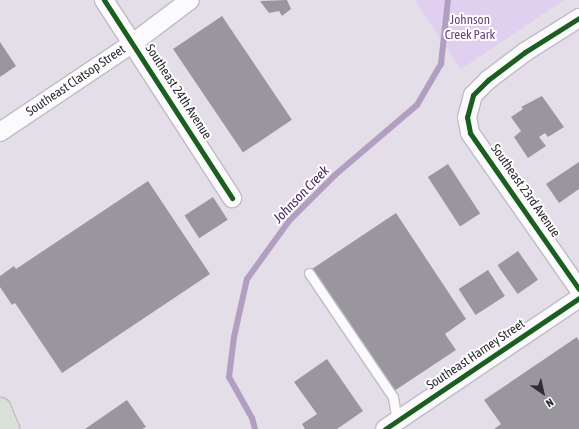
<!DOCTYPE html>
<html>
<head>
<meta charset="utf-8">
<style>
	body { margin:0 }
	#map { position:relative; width:579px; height:429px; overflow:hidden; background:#e3dee8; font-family:"Asap Condensed",sans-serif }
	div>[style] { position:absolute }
	.green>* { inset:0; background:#e1cfef }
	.stream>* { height:6px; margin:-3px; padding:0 3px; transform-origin:3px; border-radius:3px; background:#b29ec1 }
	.building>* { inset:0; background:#9a969e; transform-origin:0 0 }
	.roads { filter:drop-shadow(1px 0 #c0bcc4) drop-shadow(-1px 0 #c0bcc4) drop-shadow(0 1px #c0bcc4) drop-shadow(0 -1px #c0bcc4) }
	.service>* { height:9px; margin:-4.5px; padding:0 4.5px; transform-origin:4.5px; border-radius:4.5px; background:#fbfafc }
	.minor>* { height:18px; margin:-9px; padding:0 9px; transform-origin:9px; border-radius:9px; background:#fbfafc }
	.trunk>* { height:22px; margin:-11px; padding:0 11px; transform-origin:11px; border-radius:11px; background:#dae1d8 }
	.cycleway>* { height:5px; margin:-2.5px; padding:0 2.5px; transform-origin:2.5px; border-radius:2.5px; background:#1b5e20 }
	span { translate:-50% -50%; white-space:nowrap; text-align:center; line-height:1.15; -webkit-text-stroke:4px #fff; paint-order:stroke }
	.park-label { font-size:13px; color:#684481 }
	.street-label { font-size:13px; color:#2f2c32 }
	.water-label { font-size:14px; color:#4d2963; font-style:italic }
	.north { position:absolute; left:523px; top:373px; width:40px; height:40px; -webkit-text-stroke:3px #fff; paint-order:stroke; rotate:146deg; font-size:11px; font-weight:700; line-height:16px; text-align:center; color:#2f2c32 }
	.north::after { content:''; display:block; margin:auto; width:14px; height:18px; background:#2f2c32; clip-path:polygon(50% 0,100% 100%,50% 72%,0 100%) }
</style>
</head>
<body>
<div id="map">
	<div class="green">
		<i style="clip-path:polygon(415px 0,564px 0,461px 69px)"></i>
	</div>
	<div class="stream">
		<i style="left:255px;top:429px;width:11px;rotate:-105deg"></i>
		<i style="left:252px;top:418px;width:47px;rotate:-119.3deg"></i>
		<i style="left:229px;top:377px;width:40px;rotate:-82.9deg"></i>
		<i style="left:234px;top:337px;width:59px;rotate:-77.4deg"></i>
		<i style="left:247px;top:279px;width:72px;rotate:-54.1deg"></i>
		<i style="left:289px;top:221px;width:65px;rotate:-45deg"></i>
		<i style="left:335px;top:175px;width:108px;rotate:-40.5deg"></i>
		<i style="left:417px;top:105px;width:48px;rotate:-59.7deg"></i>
		<i style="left:441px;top:64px;width:64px;rotate:-83.8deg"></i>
	</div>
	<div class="building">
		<i style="clip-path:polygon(287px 0,291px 9px,282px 16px,279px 11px,269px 13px,260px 1px)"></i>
		<i style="left:222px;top:16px;width:125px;height:59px;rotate:56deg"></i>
		<i style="clip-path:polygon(0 42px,16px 66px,0 77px)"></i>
		<i style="clip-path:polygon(542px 96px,564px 127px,548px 137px,545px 133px,539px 137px,546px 146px,528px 158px,514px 137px,521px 131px,511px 117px,523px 109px,521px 107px)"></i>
		<i style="clip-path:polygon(579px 162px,579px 189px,559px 203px,546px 184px)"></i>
		<i style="left:448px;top:164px;width:59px;height:24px;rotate:57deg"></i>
		<i style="clip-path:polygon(148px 181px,210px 274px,62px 373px,15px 303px,12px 305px,0 287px,0 276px,14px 266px,16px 269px)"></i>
		<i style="left:213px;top:197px;width:27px;height:34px;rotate:57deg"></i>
		<i style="clip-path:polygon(396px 213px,466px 319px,445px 334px,456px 350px,394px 391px,312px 269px)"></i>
		<i style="left:518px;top:251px;width:35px;height:25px;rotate:55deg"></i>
		<i style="left:488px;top:270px;width:31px;height:35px;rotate:57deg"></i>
		<i style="clip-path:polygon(577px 337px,579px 341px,579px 429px,494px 429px,501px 424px,484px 400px)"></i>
		<i style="clip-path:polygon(327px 359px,363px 411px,337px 429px,305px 429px,302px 424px,317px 414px,294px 382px)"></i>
		<i style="clip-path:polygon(127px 400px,146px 427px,142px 429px,85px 429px)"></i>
	</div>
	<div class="roads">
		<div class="service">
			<i style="left:309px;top:273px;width:150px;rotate:55.9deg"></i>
			<i style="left:393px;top:397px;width:24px;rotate:81deg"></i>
		</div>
		<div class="minor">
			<i style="left:104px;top:0;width:236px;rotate:57.1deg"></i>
			<i style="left:579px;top:18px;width:64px;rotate:147.8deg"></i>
			<i style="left:525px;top:52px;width:46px;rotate:142.9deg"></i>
			<i style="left:488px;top:80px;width:21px;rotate:135deg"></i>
			<i style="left:473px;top:95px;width:23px;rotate:105deg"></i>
			<i style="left:467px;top:117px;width:16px;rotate:79deg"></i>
			<i style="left:470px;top:133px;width:190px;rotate:55.1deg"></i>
			<i style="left:0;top:132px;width:160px;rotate:-33.8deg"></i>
			<i style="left:133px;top:43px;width:71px;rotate:-37deg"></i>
			<i style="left:385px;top:429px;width:234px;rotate:-34deg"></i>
		</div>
		<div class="trunk">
			<i style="left:0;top:409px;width:22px;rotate:68deg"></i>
		</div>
	</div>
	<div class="cycleway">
		<i style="left:104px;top:0;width:236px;rotate:57.1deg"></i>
		<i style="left:579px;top:18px;width:64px;rotate:147.8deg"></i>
		<i style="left:525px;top:52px;width:46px;rotate:142.9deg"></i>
		<i style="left:488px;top:80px;width:21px;rotate:135deg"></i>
		<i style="left:473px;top:95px;width:23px;rotate:105deg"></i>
		<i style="left:467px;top:117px;width:16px;rotate:79deg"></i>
		<i style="left:470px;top:133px;width:190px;rotate:55.1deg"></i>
		<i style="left:385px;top:429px;width:234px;rotate:-34deg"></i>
	</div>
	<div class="park-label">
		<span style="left:470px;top:28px">Johnson<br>Creek Park</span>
	</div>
	<div class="street-label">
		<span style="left:76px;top:81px;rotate:-34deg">Southeast Clatsop Street</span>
		<span style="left:178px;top:92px;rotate:57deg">Southeast 24th Avenue</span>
		<span style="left:525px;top:191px;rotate:55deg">Southeast 23rd Avenue</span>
		<span style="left:476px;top:355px;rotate:-34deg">Southeast Harney Street</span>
	</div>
	<div class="water-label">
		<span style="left:301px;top:194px;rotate:-46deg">Johnson Creek</span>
	</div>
	<div class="north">N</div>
</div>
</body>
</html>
